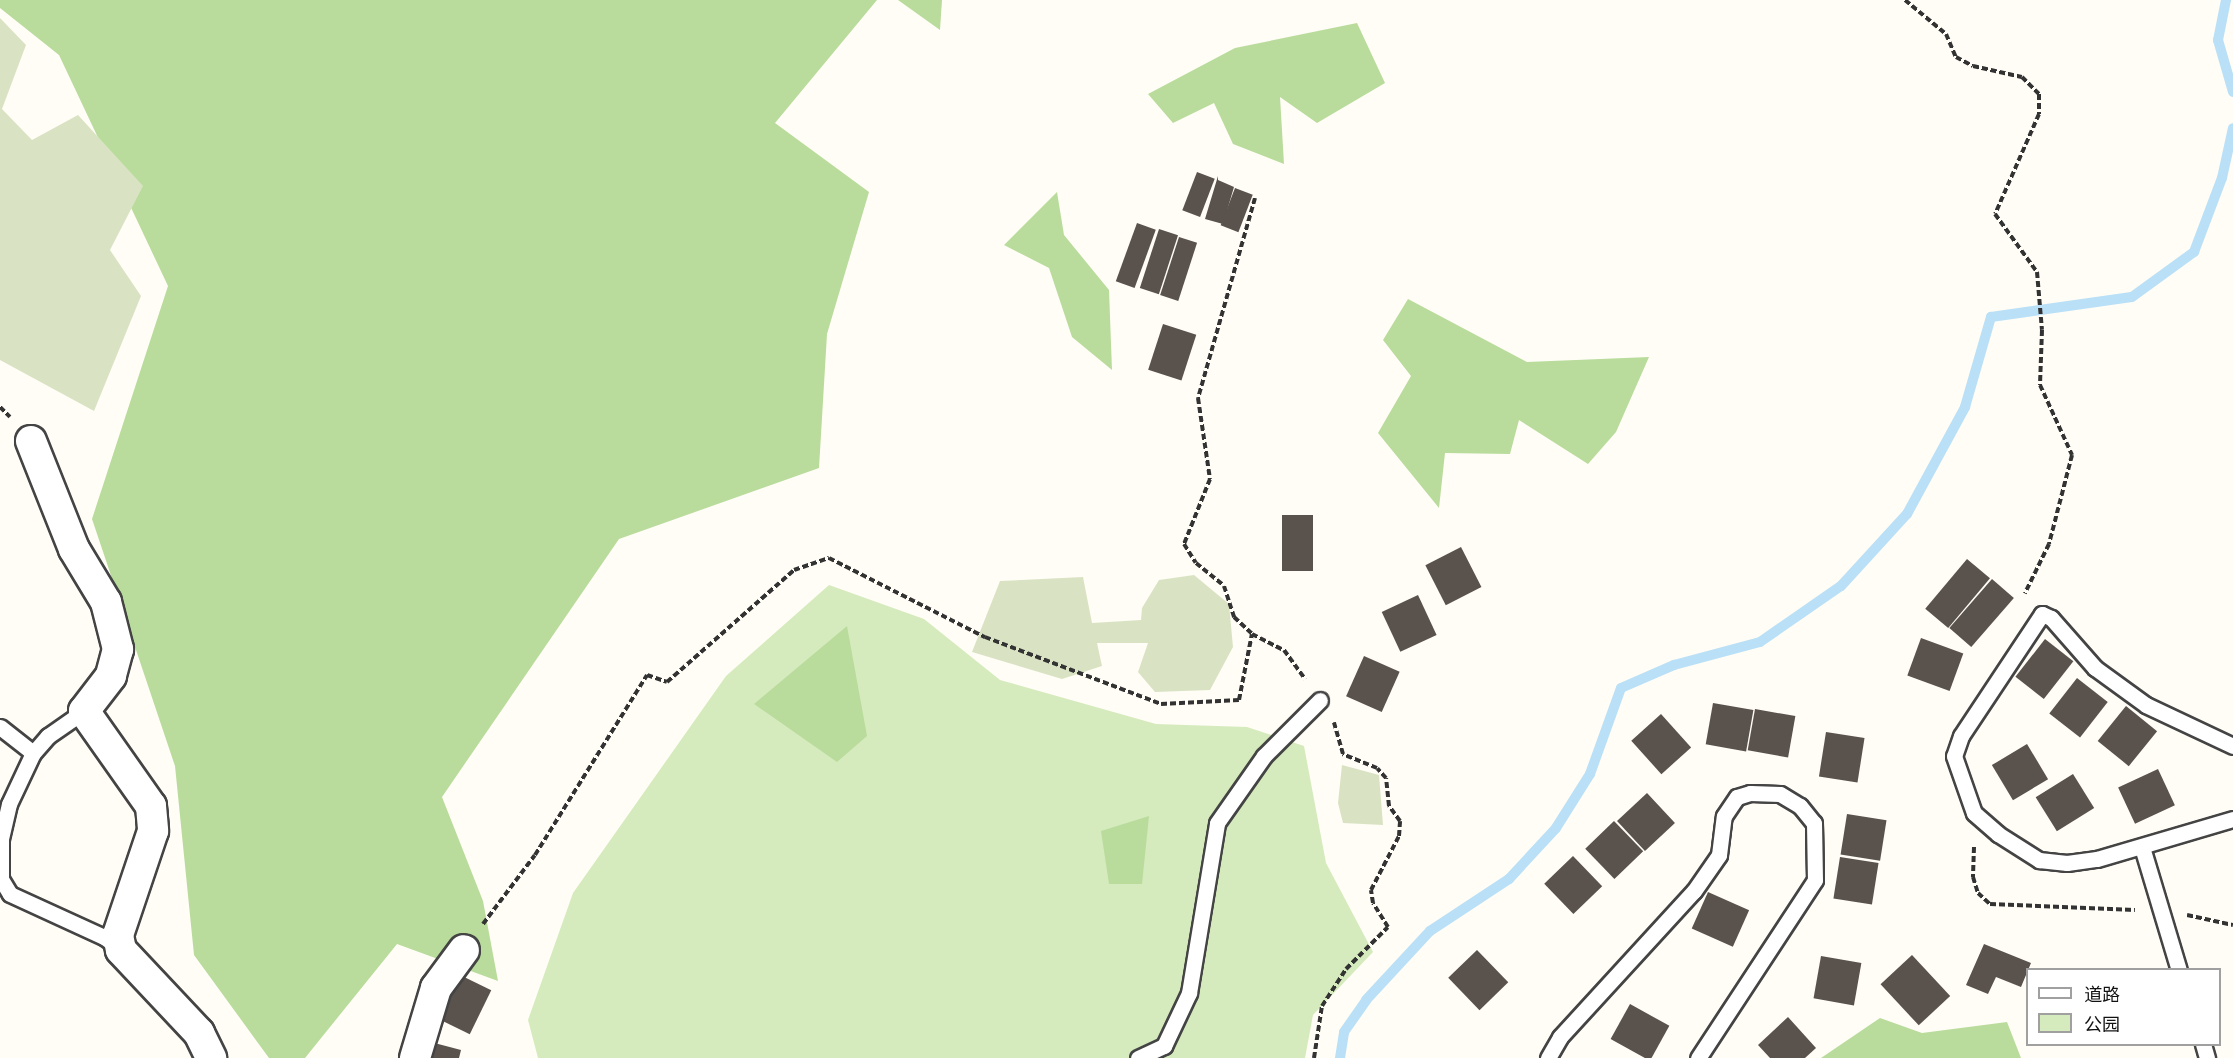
<!DOCTYPE html>
<html>
<head>
<meta charset="utf-8">
<style>
	body { margin:0 }
	#map { position:relative; width:2233px; height:1058px; overflow:hidden; background:#fffdf5; font-family:Lora,"Noto Sans SC",serif }
	div>[style] { position:absolute }
	.green>* { inset:0; background:#d5ebbd }
	.forest>* { inset:0; background:#b9dc9c }
	.cemetery>* { inset:0; background:#d9e3c4 }
	.stream>* { height:10px; margin:-5px; padding:0 5px; transform-origin:5px; border-radius:5px; background:#b9e0f7 }
	.building>* { inset:0; background:#5a524d; transform-origin:0 0 }
	.path>* { height:4px; margin-top:-2px; transform-origin:0; background:repeating-linear-gradient(90deg,#333 0 6px,transparent 0 9px) }
	.roads { filter:drop-shadow(2px 0 #444) drop-shadow(-2px 0 #444) drop-shadow(0 2px #444) drop-shadow(0 -2px #444) }
	.service>* { height:15px; margin:-7.5px; padding:0 7.5px; transform-origin:7.5px; border-radius:7.5px; background:#fff }
	.minor>* { height:30px; margin:-15px; padding:0 15px; transform-origin:15px; border-radius:15px; background:#fff }
	span { translate:-50% -50%; white-space:nowrap; text-align:center; line-height:1.15; -webkit-text-stroke:6px #fff; paint-order:stroke }
	.legend { position:absolute; left:2026px; top:968px; width:195px; height:78px; box-sizing:border-box; background:#fff; border:2px solid #a0a0a0; margin:0; padding:8px 10px; list-style:none; font-size:18px; color:#111 }
	.legend li { display:flex; align-items:center; gap:12px; height:30px }
	.legend b { width:30px; border:2px solid #a0a0a0 }
</style>
</head>
<body>
<div id="map">
	<div class="green">
		<i style="clip-path:polygon(829px 585px,924px 619px,1000px 680px,1156px 724px,1247px 727px,1304px 746px,1326px 863px,1373px 952px,1313px 1015px,1305px 1058px,538px 1058px,528px 1020px,573px 893px,726px 676px)"></i>
	</div>
	<div class="forest">
		<i style="clip-path:polygon(0 0,877px 0,775px 123px,869px 192px,827px 334px,819px 468px,619px 539px,442px 797px,483px 901px,498px 981px,397px 944px,305px 1058px,269px 1058px,194px 955px,175px 766px,92px 519px,168px 286px,59px 55px,0 8px)"></i>
		<i style="clip-path:polygon(898px 0,942px 0,940px 30px)"></i>
		<i style="clip-path:polygon(1357px 23px,1385px 83px,1317px 123px,1280px 97px,1284px 164px,1233px 144px,1214px 103px,1173px 123px,1148px 94px,1235px 48px)"></i>
		<i style="clip-path:polygon(1057px 192px,1064px 235px,1109px 290px,1112px 370px,1072px 337px,1049px 268px,1004px 245px)"></i>
		<i style="clip-path:polygon(1408px 299px,1527px 362px,1649px 357px,1616px 432px,1588px 464px,1519px 420px,1510px 454px,1445px 453px,1439px 508px,1378px 433px,1411px 376px,1383px 340px)"></i>
		<i style="clip-path:polygon(847px 626px,867px 736px,837px 762px,754px 704px)"></i>
		<i style="clip-path:polygon(1149px 816px,1142px 884px,1109px 884px,1101px 831px)"></i>
		<i style="clip-path:polygon(1880px 1018px,1922px 1033px,2007px 1022px,2021px 1058px,1821px 1058px)"></i>
	</div>
	<div class="cemetery">
		<i style="clip-path:polygon(0 18px,26px 45px,2px 109px,32px 140px,78px 115px,143px 186px,110px 250px,141px 296px,94px 411px,0 360px)"></i>
		<i style="clip-path:polygon(1194px 575px,1229px 604px,1233px 647px,1210px 690px,1155px 692px,1138px 672px,1148px 643px,1097px 643px,1102px 666px,1062px 679px,972px 652px,1000px 581px,1083px 577px,1092px 623px,1141px 620px,1142px 608px,1159px 580px)"></i>
		<i style="clip-path:polygon(1342px 765px,1379px 775px,1383px 825px,1343px 823px,1338px 803px)"></i>
	</div>
	<div class="stream">
		<i style="left:2226px;top:0;width:41px;rotate:101.3deg"></i>
		<i style="left:2218px;top:40px;width:54px;rotate:73.9deg"></i>
		<i style="left:1340px;top:1058px;width:26px;rotate:-81deg"></i>
		<i style="left:1344px;top:1032px;width:39px;rotate:-55deg"></i>
		<i style="left:1366px;top:1000px;width:94px;rotate:-47.2deg"></i>
		<i style="left:1430px;top:931px;width:95px;rotate:-33.4deg"></i>
		<i style="left:1509px;top:879px;width:69px;rotate:-47.3deg"></i>
		<i style="left:1556px;top:828px;width:64px;rotate:-57.8deg"></i>
		<i style="left:1590px;top:774px;width:91px;rotate:-70.2deg"></i>
		<i style="left:1621px;top:688px;width:58px;rotate:-23.5deg"></i>
		<i style="left:1674px;top:665px;width:89px;rotate:-15deg"></i>
		<i style="left:1760px;top:642px;width:98px;rotate:-34.7deg"></i>
		<i style="left:1841px;top:586px;width:98px;rotate:-47.5deg"></i>
		<i style="left:1907px;top:514px;width:122px;rotate:-61.5deg"></i>
		<i style="left:1965px;top:407px;width:94px;rotate:-73.9deg"></i>
		<i style="left:1991px;top:317px;width:142px;rotate:-8.1deg"></i>
		<i style="left:2132px;top:297px;width:77px;rotate:-36deg"></i>
		<i style="left:2194px;top:252px;width:79px;rotate:-69.3deg"></i>
		<i style="left:2222px;top:178px;width:51px;rotate:-77.6deg"></i>
	</div>
	<div class="building">
		<i style="left:1197px;top:172px;width:19px;height:41px;rotate:21deg"></i>
		<i style="clip-path:polygon(1218px 176px,1218px 180px,1234px 187px,1223px 224px,1205px 219px)"></i>
		<i style="left:1235px;top:188px;width:19px;height:40px;rotate:21deg"></i>
		<i style="left:1137px;top:223px;width:20px;height:62px;rotate:20deg"></i>
		<i style="left:1159px;top:229px;width:20px;height:62px;rotate:18deg"></i>
		<i style="left:1179px;top:237px;width:19px;height:61px;rotate:18deg"></i>
		<i style="left:1163px;top:324px;width:35px;height:48px;rotate:18deg"></i>
		<i style="left:1282px;top:515px;width:31px;height:56px"></i>
		<i style="left:1461px;top:547px;width:45px;height:40px;rotate:63deg"></i>
		<i style="left:1967px;top:559px;width:30px;height:65px;rotate:40deg"></i>
		<i style="left:1992px;top:579px;width:29px;height:65px;rotate:41deg"></i>
		<i style="left:1418px;top:595px;width:44px;height:40px;rotate:65deg"></i>
		<i style="left:1921px;top:638px;width:45px;height:40px;rotate:20deg"></i>
		<i style="left:2045px;top:639px;width:36px;height:48px;rotate:38deg"></i>
		<i style="left:1364px;top:656px;width:39px;height:44px;rotate:24deg"></i>
		<i style="left:2077px;top:678px;width:39px;height:45px;rotate:38deg"></i>
		<i style="left:1713px;top:703px;width:41px;height:42px;rotate:10deg"></i>
		<i style="left:2126px;top:706px;width:40px;height:45px;rotate:39deg"></i>
		<i style="left:1755px;top:709px;width:41px;height:42px;rotate:10deg"></i>
		<i style="left:1661px;top:714px;width:45px;height:40px;rotate:48deg"></i>
		<i style="left:1826px;top:732px;width:39px;height:45px;rotate:9deg"></i>
		<i style="left:2027px;top:744px;width:41px;height:41px;rotate:59deg"></i>
		<i style="left:2158px;top:769px;width:40px;height:44px;rotate:65deg"></i>
		<i style="left:2073px;top:774px;width:40px;height:44px;rotate:58deg"></i>
		<i style="left:1647px;top:793px;width:41px;height:41px;rotate:47deg"></i>
		<i style="left:1847px;top:814px;width:40px;height:41px;rotate:9deg"></i>
		<i style="left:1614px;top:821px;width:42px;height:40px;rotate:46deg"></i>
		<i style="left:1573px;top:856px;width:42px;height:40px;rotate:46deg"></i>
		<i style="left:1840px;top:857px;width:39px;height:42px;rotate:9deg"></i>
		<i style="left:1708px;top:892px;width:45px;height:40px;rotate:24deg"></i>
		<i style="clip-path:polygon(1984px 944px,2031px 963px,2021px 987px,1996px 977px,1988px 994px,1966px 985px)"></i>
		<i style="left:1477px;top:950px;width:45px;height:40px;rotate:46deg"></i>
		<i style="left:1912px;top:955px;width:56px;height:43px;rotate:47deg"></i>
		<i style="left:1821px;top:956px;width:41px;height:43px;rotate:10deg"></i>
		<i style="left:458px;top:974px;width:37px;height:49px;rotate:26deg"></i>
		<i style="left:1630px;top:1004px;width:45px;height:40px;rotate:29deg"></i>
		<i style="clip-path:polygon(1788px 1017px,1816px 1048px,1805px 1058px,1770px 1058px,1758px 1045px)"></i>
		<i style="clip-path:polygon(423px 1040px,461px 1050px,459px 1058px,419px 1058px)"></i>
	</div>
	<div class="path">
		<i style="left:1905px;top:0;width:53px;rotate:39.7deg"></i>
		<i style="left:1946px;top:34px;width:25px;rotate:67deg"></i>
		<i style="left:1956px;top:57px;width:19px;rotate:28deg"></i>
		<i style="left:1973px;top:66px;width:50px;rotate:12.7deg"></i>
		<i style="left:2022px;top:77px;width:24px;rotate:45deg"></i>
		<i style="left:2039px;top:94px;width:20px;rotate:90deg"></i>
		<i style="left:2039px;top:114px;width:109px;rotate:113.7deg"></i>
		<i style="left:1995px;top:214px;width:72px;rotate:54.1deg"></i>
		<i style="left:2037px;top:272px;width:58px;rotate:85.1deg"></i>
		<i style="left:2042px;top:330px;width:55px;rotate:92.1deg"></i>
		<i style="left:2040px;top:385px;width:77px;rotate:65.4deg"></i>
		<i style="left:2072px;top:455px;width:92px;rotate:104.5deg"></i>
		<i style="left:2049px;top:544px;width:55px;rotate:116.1deg"></i>
		<i style="left:1255px;top:198px;width:208px;rotate:105.9deg"></i>
		<i style="left:1198px;top:398px;width:82px;rotate:81.6deg"></i>
		<i style="left:1210px;top:479px;width:70px;rotate:111.8deg"></i>
		<i style="left:1184px;top:544px;width:22px;rotate:58deg"></i>
		<i style="left:1196px;top:563px;width:36px;rotate:39deg"></i>
		<i style="left:1224px;top:586px;width:33px;rotate:72deg"></i>
		<i style="left:1234px;top:617px;width:25px;rotate:43deg"></i>
		<i style="left:1252px;top:634px;width:36px;rotate:27deg"></i>
		<i style="left:1284px;top:650px;width:36px;rotate:54deg"></i>
		<i style="left:0;top:407px;width:14px;rotate:45deg"></i>
		<i style="left:1974px;top:847px;width:30px;rotate:92deg"></i>
		<i style="left:1973px;top:877px;width:17px;rotate:73deg"></i>
		<i style="left:1978px;top:893px;width:16px;rotate:43deg"></i>
		<i style="left:1990px;top:904px;width:145px;rotate:2.4deg"></i>
		<i style="left:2187px;top:915px;width:47px;rotate:12.3deg"></i>
		<i style="left:483px;top:924px;width:86px;rotate:-53deg"></i>
		<i style="left:535px;top:855px;width:212px;rotate:-58.1deg"></i>
		<i style="left:647px;top:675px;width:21px;rotate:19deg"></i>
		<i style="left:667px;top:682px;width:169px;rotate:-41.4deg"></i>
		<i style="left:794px;top:570px;width:37px;rotate:-19deg"></i>
		<i style="left:829px;top:558px;width:175px;rotate:26.9deg"></i>
		<i style="left:985px;top:637px;width:188px;rotate:20.8deg"></i>
		<i style="left:1161px;top:704px;width:78px;rotate:-2.9deg"></i>
		<i style="left:1239px;top:700px;width:67px;rotate:-78.9deg"></i>
		<i style="left:1314px;top:1058px;width:53px;rotate:-81.3deg"></i>
		<i style="left:1322px;top:1006px;width:44px;rotate:-57deg"></i>
		<i style="left:1346px;top:969px;width:59px;rotate:-45deg"></i>
		<i style="left:1388px;top:927px;width:28px;rotate:-122deg"></i>
		<i style="left:1373px;top:903px;width:13px;rotate:-99deg"></i>
		<i style="left:1371px;top:890px;width:61px;rotate:-62.6deg"></i>
		<i style="left:1399px;top:836px;width:15px;rotate:-86deg"></i>
		<i style="left:1400px;top:821px;width:19px;rotate:-126deg"></i>
		<i style="left:1389px;top:806px;width:28px;rotate:-96deg"></i>
		<i style="left:1386px;top:778px;width:13px;rotate:-132deg"></i>
		<i style="left:1377px;top:768px;width:37px;rotate:-158deg"></i>
		<i style="left:1343px;top:754px;width:33px;rotate:-106deg"></i>
	</div>
	<div class="roads">
		<div class="service">
			<i style="left:84px;top:711px;width:44px;rotate:145.2deg"></i>
			<i style="left:48px;top:736px;width:23px;rotate:131deg"></i>
			<i style="left:33px;top:753px;width:56px;rotate:115.2deg"></i>
			<i style="left:9px;top:804px;width:37px;rotate:103deg"></i>
			<i style="left:1px;top:840px;width:39px;rotate:90deg"></i>
			<i style="left:1px;top:879px;width:17px;rotate:59deg"></i>
			<i style="left:10px;top:894px;width:103px;rotate:24.6deg"></i>
			<i style="left:104px;top:937px;width:19px;rotate:36deg"></i>
			<i style="left:0;top:727px;width:42px;rotate:38.2deg"></i>
			<i style="left:2233px;top:746px;width:96px;rotate:-154.8deg"></i>
			<i style="left:2146px;top:705px;width:63px;rotate:-144deg"></i>
			<i style="left:2095px;top:668px;width:67px;rotate:-131.3deg"></i>
			<i style="left:2051px;top:618px;width:10px;rotate:-156deg"></i>
			<i style="left:2042px;top:614px;width:146px;rotate:123.6deg"></i>
			<i style="left:1961px;top:736px;width:21px;rotate:109deg"></i>
			<i style="left:1954px;top:756px;width:60px;rotate:70.7deg"></i>
			<i style="left:1974px;top:813px;width:32px;rotate:41deg"></i>
			<i style="left:1998px;top:834px;width:49px;rotate:32.4deg"></i>
			<i style="left:2039px;top:860px;width:28px;rotate:6deg"></i>
			<i style="left:2067px;top:863px;width:30px;rotate:-8deg"></i>
			<i style="left:2097px;top:859px;width:142px;rotate:-16.4deg"></i>
			<i style="left:2142px;top:847px;width:128px;rotate:73.3deg"></i>
			<i style="left:2203px;top:1044px;width:15px;rotate:74deg"></i>
			<i style="left:1138px;top:1058px;width:29px;rotate:-25deg"></i>
			<i style="left:1164px;top:1046px;width:59px;rotate:-64.7deg"></i>
			<i style="left:1189px;top:993px;width:172px;rotate:-80.6deg"></i>
			<i style="left:1217px;top:823px;width:82px;rotate:-55deg"></i>
			<i style="left:1264px;top:756px;width:79px;rotate:-45deg"></i>
			<i style="left:1548px;top:1058px;width:24px;rotate:-60deg"></i>
			<i style="left:1560px;top:1037px;width:198px;rotate:-47.5deg"></i>
			<i style="left:1694px;top:891px;width:44px;rotate:-55.2deg"></i>
			<i style="left:1719px;top:855px;width:39px;rotate:-83deg"></i>
			<i style="left:1724px;top:816px;width:23px;rotate:-56deg"></i>
			<i style="left:1737px;top:797px;width:14px;rotate:-17deg"></i>
			<i style="left:1750px;top:793px;width:30px;rotate:2deg"></i>
			<i style="left:1780px;top:794px;width:23px;rotate:31deg"></i>
			<i style="left:1800px;top:806px;width:22px;rotate:51deg"></i>
			<i style="left:1814px;top:823px;width:57px;rotate:89deg"></i>
			<i style="left:1815px;top:880px;width:213px;rotate:123.3deg"></i>
		</div>
		<div class="minor">
			<i style="left:31px;top:441px;width:116px;rotate:68.3deg"></i>
			<i style="left:74px;top:549px;width:62px;rotate:58.9deg"></i>
			<i style="left:106px;top:602px;width:49px;rotate:75.7deg"></i>
			<i style="left:118px;top:649px;width:28px;rotate:105deg"></i>
			<i style="left:111px;top:676px;width:44px;rotate:127.6deg"></i>
			<i style="left:84px;top:711px;width:116px;rotate:54.8deg"></i>
			<i style="left:151px;top:806px;width:25px;rotate:85deg"></i>
			<i style="left:153px;top:831px;width:110px;rotate:108.6deg"></i>
			<i style="left:118px;top:935px;width:15px;rotate:79deg"></i>
			<i style="left:121px;top:950px;width:114px;rotate:46.8deg"></i>
			<i style="left:199px;top:1033px;width:28px;rotate:64deg"></i>
			<i style="left:415px;top:1058px;width:73px;rotate:-73.3deg"></i>
			<i style="left:436px;top:988px;width:47px;rotate:-53.6deg"></i>
		</div>
	</div>
	<ul class="legend">
	<li><b style="height:8px;background:#fff"></b>道路</li>
	<li><b style="height:16px;background:#d5ebbd"></b>公园</li>
	</ul>
</div>
</body>
</html>
